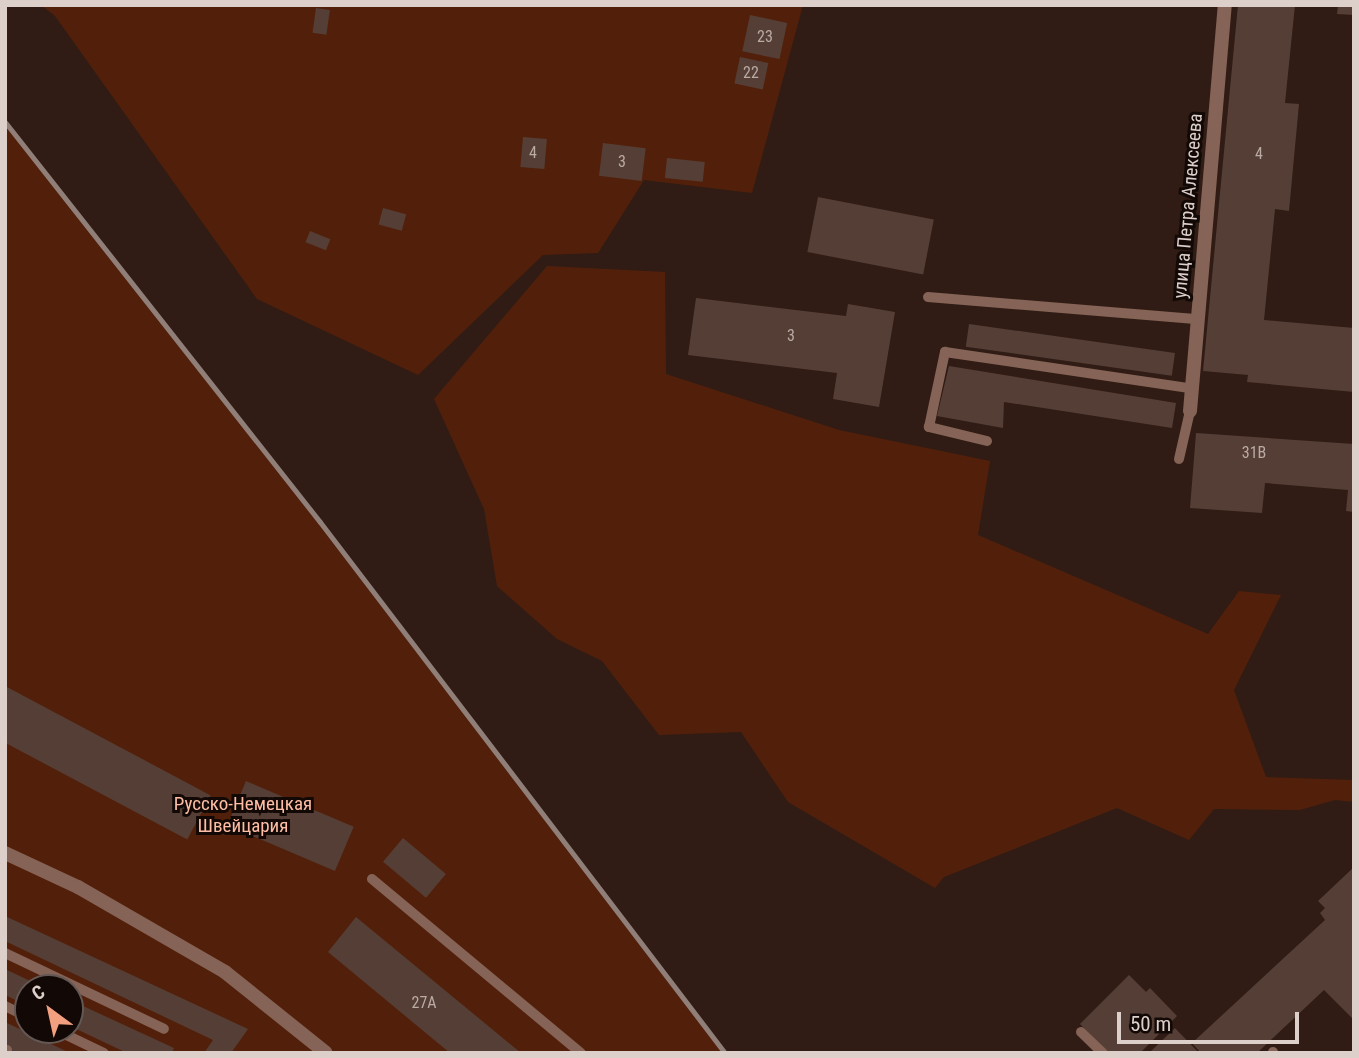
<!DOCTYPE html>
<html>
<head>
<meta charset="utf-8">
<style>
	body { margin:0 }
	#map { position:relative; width:1359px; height:1058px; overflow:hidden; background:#301c14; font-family:"Roboto Condensed",sans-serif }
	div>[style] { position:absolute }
	.green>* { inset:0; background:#52200a }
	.building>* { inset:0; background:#553e35; transform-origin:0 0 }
	.service>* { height:10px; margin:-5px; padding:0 5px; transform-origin:5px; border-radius:5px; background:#856356 }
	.minor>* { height:14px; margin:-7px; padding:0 7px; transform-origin:7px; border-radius:7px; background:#856356 }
	.rail>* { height:5px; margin:-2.5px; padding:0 2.5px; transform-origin:2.5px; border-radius:2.5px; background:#907f79 }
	span { translate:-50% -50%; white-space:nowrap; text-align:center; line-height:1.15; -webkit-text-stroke:6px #120906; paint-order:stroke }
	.number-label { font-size:16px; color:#bbaba5 }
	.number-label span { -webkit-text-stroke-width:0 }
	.street-label { font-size:19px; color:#ddcfca }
	.park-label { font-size:19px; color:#febda4 }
	.frame { position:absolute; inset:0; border:7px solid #ddcfca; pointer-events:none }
	.north { position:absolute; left:14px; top:974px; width:70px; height:70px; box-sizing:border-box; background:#120906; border:2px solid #635854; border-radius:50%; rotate:327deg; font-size:19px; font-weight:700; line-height:28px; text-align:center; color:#ddcfca }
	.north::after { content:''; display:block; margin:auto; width:24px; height:32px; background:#f2a080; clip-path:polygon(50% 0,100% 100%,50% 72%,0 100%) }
	.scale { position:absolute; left:1117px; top:1012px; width:182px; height:32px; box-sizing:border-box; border:4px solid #ddcfca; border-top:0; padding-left:9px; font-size:21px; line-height:24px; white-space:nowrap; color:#ddcfca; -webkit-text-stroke:5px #120906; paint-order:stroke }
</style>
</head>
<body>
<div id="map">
	<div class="green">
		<i style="clip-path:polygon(41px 5px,803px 5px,752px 193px,644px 180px,598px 253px,543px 255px,418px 375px,257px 299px,55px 16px)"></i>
		<i style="clip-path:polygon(evenodd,5px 122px,320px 522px,725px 1053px,5px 1053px,5px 122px,28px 988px,70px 988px,70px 1030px,28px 1030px,28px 988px)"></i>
		<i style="clip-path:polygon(547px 266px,665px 272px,666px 374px,839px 430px,990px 461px,978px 535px,1208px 634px,1239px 591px,1281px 595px,1234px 690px,1266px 777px,1354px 780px,1354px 802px,1335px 800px,1300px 810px,1214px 809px,1189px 840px,1117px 808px,944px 877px,935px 888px,788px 802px,741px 732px,659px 735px,602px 661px,557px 639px,497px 586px,484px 509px,434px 399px)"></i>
	</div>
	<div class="building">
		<i style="clip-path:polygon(1238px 5px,1295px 5px,1285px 103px,1299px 104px,1289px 211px,1275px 209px,1264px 320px,1354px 328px,1354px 392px,1247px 382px,1248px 375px,1203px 371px)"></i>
		<i style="clip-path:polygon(1338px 5px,1354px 5px,1354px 15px,1337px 14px)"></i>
		<i style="left:316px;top:8px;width:14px;height:25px;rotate:8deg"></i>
		<i style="left:750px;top:15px;width:38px;height:37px;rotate:12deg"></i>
		<i style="left:740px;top:57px;width:29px;height:27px;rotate:12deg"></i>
		<i style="left:523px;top:137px;width:24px;height:30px;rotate:5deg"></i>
		<i style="left:603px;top:143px;width:43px;height:33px;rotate:7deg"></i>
		<i style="left:667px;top:158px;width:38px;height:20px;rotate:6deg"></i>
		<i style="left:818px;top:197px;width:118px;height:56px;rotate:11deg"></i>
		<i style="left:383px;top:208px;width:24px;height:17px;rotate:15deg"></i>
		<i style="left:310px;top:231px;width:22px;height:12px;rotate:22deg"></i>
		<i style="clip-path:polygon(696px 298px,846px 316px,848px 304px,895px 312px,879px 407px,833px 399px,837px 373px,688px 355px)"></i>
		<i style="left:969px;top:324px;width:208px;height:23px;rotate:8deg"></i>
		<i style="clip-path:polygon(949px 366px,1176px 403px,1172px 428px,1004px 402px,1003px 428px,937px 416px)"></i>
		<i style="clip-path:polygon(1196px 433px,1354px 444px,1354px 512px,1346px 511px,1348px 490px,1265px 483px,1262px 513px,1190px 508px)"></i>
		<i style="left:5px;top:686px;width:233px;height:50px;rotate:28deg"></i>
		<i style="left:246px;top:781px;width:117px;height:48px;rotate:23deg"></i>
		<i style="left:403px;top:838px;width:56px;height:31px;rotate:40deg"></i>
		<i style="clip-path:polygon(1354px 867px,1354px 1020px,1324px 990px,1257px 1053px,1201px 1053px,1192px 1043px,1325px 920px,1320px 913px,1325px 908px,1318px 901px)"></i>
		<i style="clip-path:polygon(5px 916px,248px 1029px,231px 1053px,204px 1053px,213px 1040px,5px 941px)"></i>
		<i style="clip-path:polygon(356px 917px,521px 1053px,450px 1053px,328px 952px)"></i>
		<i style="clip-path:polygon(5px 969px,45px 988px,28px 988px,28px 1006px,5px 995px)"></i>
		<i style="clip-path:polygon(1129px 975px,1146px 992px,1150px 988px,1177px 1016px,1140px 1053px,1109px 1053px,1080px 1024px)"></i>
		<i style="clip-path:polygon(70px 1000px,174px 1048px,172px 1053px,127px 1053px,70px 1026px)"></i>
		<i style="clip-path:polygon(5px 1022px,70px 1053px,13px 1053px,5px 1049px)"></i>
		<i style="clip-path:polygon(1175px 1028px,1199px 1053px,1149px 1053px)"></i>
	</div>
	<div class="service">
		<i style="left:928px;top:297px;width:271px;rotate:4.7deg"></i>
		<i style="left:987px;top:441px;width:60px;rotate:-166.4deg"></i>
		<i style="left:929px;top:427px;width:77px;rotate:-78deg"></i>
		<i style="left:945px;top:352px;width:247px;rotate:8.4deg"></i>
		<i style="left:1179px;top:459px;width:49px;rotate:-77.1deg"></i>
		<i style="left:372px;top:879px;width:272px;rotate:39.8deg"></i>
		<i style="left:5px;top:953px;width:176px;rotate:25.5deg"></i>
		<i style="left:5px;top:1006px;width:25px;rotate:26deg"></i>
		<i style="left:56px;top:1030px;width:53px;rotate:25.6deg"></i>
		<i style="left:1081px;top:1032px;width:30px;rotate:44deg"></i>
		<i style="left:5px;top:1050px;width:2px"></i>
		<i style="left:1273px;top:1053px;width:1px;rotate:-90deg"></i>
	</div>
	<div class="minor">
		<i style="left:1190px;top:411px;width:408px;rotate:-85.1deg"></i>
		<i style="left:5px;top:853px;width:81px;rotate:25deg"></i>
		<i style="left:78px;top:887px;width:170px;rotate:30deg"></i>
		<i style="left:225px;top:972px;width:129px;rotate:38.7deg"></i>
	</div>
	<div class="rail">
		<i style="left:5px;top:122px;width:509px;rotate:51.78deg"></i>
		<i style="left:320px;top:522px;width:668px;rotate:52.67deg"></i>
	</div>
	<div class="number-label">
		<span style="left:765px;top:37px">23</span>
		<span style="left:751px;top:73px">22</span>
		<span style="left:533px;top:153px">4</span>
		<span style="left:1259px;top:154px">4</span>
		<span style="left:622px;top:162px">3</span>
		<span style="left:791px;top:336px">3</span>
		<span style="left:1254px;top:453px">31В</span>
		<span style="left:424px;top:1003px">27А</span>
	</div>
	<div class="street-label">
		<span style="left:1188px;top:206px;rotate:-85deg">улица Петра Алексеева</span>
	</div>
	<div class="park-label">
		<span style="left:243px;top:815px">Русско-Немецкая<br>Швейцария</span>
	</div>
	<div class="frame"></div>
	<div class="north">С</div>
	<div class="scale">50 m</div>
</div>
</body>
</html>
